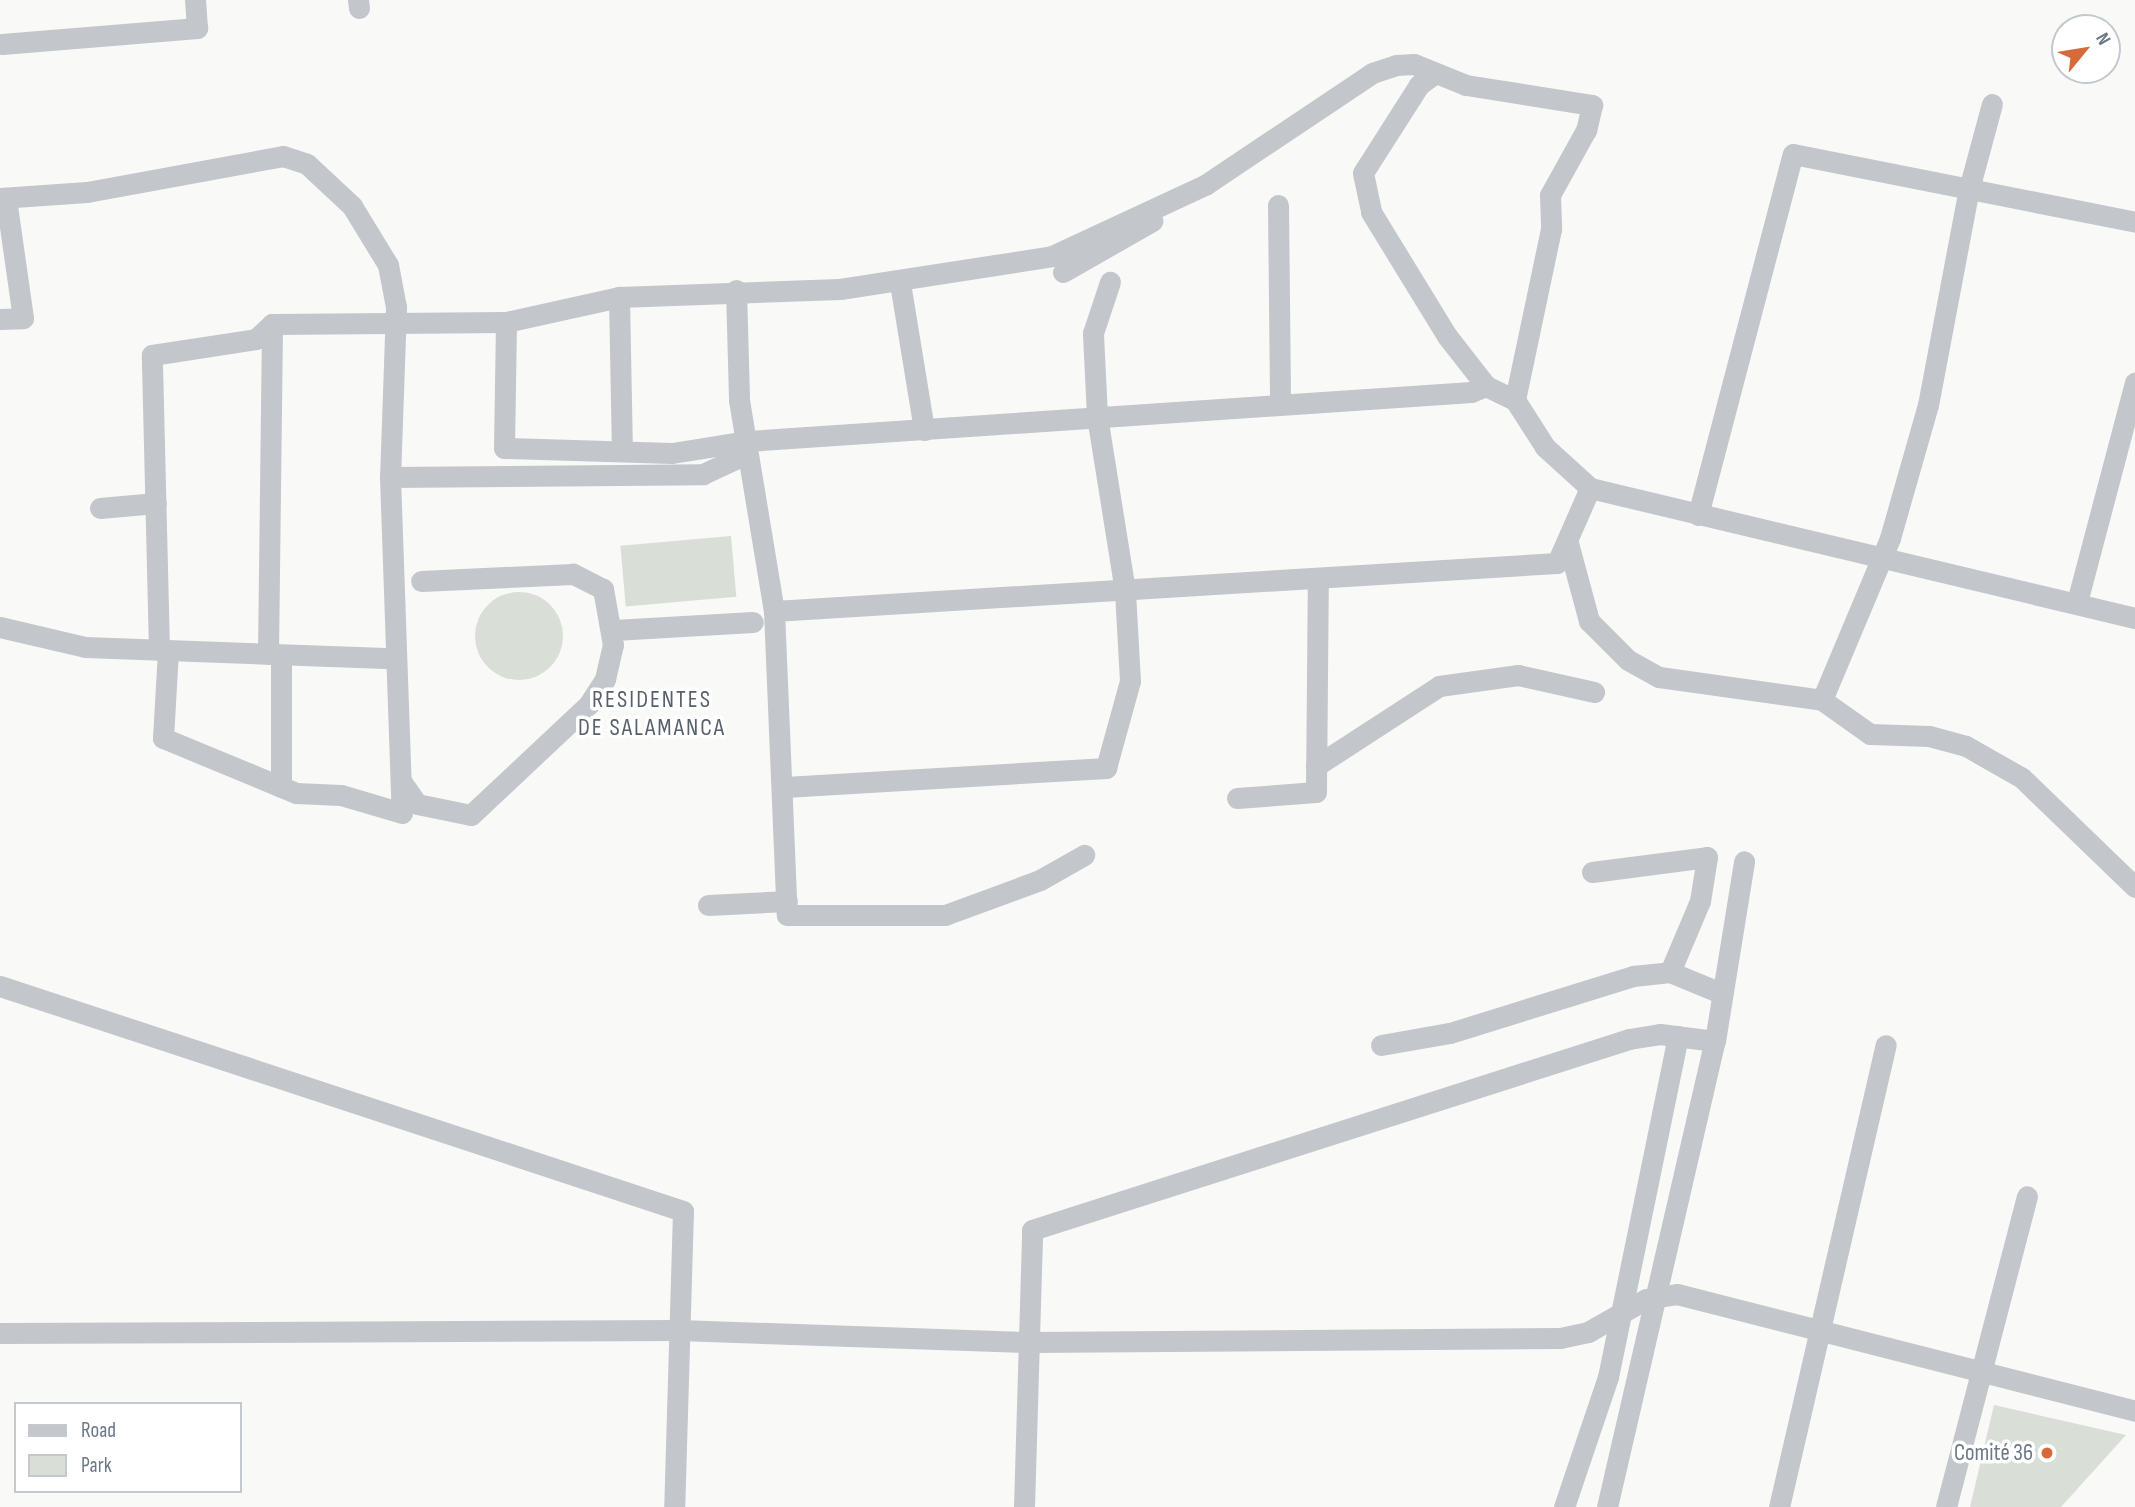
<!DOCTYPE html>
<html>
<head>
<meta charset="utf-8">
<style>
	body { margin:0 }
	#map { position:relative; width:2135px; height:1507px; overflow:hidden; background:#f9f9f7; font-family:"Sofia Sans Condensed",sans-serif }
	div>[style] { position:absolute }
	.green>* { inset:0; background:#d9ded7; transform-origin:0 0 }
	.round { border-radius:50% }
	.minor>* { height:21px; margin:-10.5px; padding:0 10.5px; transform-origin:10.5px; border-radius:10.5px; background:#c3c6ca }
	.dots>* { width:19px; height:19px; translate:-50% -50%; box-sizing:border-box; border:4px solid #fff; border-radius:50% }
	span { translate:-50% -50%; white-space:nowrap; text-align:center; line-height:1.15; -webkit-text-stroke:7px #fff; paint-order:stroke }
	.poi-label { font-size:23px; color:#6b7886 }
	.right { translate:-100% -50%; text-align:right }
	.neighbourhood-label { font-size:24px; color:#58616b; letter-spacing:2px }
	.legend { position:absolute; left:14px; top:1402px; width:228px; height:91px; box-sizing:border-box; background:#fff; border:2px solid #c4c9cf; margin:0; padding:9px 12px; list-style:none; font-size:21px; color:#6b7886 }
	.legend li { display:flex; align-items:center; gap:14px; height:35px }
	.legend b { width:35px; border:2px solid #c4c9cf }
	.north { position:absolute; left:2051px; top:14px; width:70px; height:70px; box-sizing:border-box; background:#fff; border:2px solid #c4c9cf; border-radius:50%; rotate:60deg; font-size:19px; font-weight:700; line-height:28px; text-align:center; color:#6b7886 }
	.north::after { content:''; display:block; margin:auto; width:24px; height:32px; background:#d66a3b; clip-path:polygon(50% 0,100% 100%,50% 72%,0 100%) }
</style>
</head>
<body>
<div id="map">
	<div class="green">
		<i style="left:731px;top:536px;width:61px;height:111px;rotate:85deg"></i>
		<i class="round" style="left:475px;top:592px;width:88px;height:88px"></i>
		<i style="clip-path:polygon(1994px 1405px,2126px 1435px,2061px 1507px,1970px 1507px)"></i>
	</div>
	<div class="minor">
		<i style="left:358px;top:0;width:8px;rotate:83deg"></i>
		<i style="left:2px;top:44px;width:196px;rotate:-4.7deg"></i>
		<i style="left:197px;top:28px;width:28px;rotate:-94deg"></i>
		<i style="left:1434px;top:74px;width:19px;rotate:144deg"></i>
		<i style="left:1419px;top:85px;width:104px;rotate:122.5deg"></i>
		<i style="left:1363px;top:173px;width:40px;rotate:78deg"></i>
		<i style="left:1371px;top:212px;width:145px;rotate:58.5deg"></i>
		<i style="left:1447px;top:336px;width:63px;rotate:52deg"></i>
		<i style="left:1486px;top:386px;width:32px;rotate:26deg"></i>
		<i style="left:1515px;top:400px;width:56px;rotate:57.4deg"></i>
		<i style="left:1545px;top:447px;width:61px;rotate:42.3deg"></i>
		<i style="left:1590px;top:488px;width:560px;rotate:13.42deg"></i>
		<i style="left:0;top:198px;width:87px;rotate:-3.9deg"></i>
		<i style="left:87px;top:192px;width:199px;rotate:-10.4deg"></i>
		<i style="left:283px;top:156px;width:25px;rotate:18deg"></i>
		<i style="left:307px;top:164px;width:62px;rotate:43deg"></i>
		<i style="left:352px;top:206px;width:69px;rotate:58.6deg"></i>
		<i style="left:388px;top:265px;width:43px;rotate:79.2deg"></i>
		<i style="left:396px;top:307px;width:170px;rotate:92deg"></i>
		<i style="left:390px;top:477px;width:336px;rotate:88deg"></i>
		<i style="left:402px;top:813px;width:64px;rotate:-163.6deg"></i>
		<i style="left:341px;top:795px;width:45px;rotate:-177.5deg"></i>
		<i style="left:296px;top:793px;width:144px;rotate:-157.5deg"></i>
		<i style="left:163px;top:738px;width:88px;rotate:-86.7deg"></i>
		<i style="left:1278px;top:205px;width:199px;rotate:89.4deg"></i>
		<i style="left:1063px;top:272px;width:103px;rotate:-29.8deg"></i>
		<i style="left:900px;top:283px;width:149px;rotate:80.7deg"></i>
		<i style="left:736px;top:290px;width:110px;rotate:88.4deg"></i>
		<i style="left:739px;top:400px;width:214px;rotate:80.6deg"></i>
		<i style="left:774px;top:611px;width:304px;rotate:87.6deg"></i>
		<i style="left:787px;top:915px;width:158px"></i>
		<i style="left:945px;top:915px;width:101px;rotate:-20.2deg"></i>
		<i style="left:1040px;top:880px;width:51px;rotate:-29.6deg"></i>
		<i style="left:619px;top:297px;width:152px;rotate:88.9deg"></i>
		<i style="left:0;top:319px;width:23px;rotate:-2deg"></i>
		<i style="left:23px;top:318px;width:121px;rotate:-98.1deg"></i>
		<i style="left:506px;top:322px;width:126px;rotate:90.9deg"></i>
		<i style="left:504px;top:448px;width:168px;rotate:1.7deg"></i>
		<i style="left:672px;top:453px;width:77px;rotate:-9deg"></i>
		<i style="left:390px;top:477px;width:313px;rotate:-0.5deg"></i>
		<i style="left:703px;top:474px;width:38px;rotate:-25deg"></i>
		<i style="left:738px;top:458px;width:20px;rotate:-60deg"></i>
		<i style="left:748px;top:441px;width:725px;rotate:-3.88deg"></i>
		<i style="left:1471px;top:392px;width:16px;rotate:-22deg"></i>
		<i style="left:100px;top:508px;width:56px;rotate:-5.1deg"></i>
		<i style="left:1698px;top:515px;width:373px;rotate:-75.3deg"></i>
		<i style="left:1793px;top:154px;width:349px;rotate:11.2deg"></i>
		<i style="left:1568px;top:543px;width:81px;rotate:74.9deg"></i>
		<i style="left:1589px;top:621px;width:55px;rotate:45deg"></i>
		<i style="left:1628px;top:660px;width:35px;rotate:29deg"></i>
		<i style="left:1659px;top:677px;width:165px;rotate:8deg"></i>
		<i style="left:1822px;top:700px;width:59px;rotate:35.3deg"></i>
		<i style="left:1870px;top:734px;width:59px;rotate:1.9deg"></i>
		<i style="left:1929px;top:736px;width:38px;rotate:15deg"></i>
		<i style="left:1966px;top:746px;width:64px;rotate:29.7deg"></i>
		<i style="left:2022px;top:778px;width:157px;rotate:44deg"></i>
		<i style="left:2077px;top:602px;width:227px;rotate:-75.2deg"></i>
		<i style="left:774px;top:611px;width:784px;rotate:-3.51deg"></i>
		<i style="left:1557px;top:563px;width:82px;rotate:-66.3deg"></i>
		<i style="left:0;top:627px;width:87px;rotate:13.2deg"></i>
		<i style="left:85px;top:647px;width:307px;rotate:2.1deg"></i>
		<i style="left:614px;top:630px;width:139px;rotate:-3.3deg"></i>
		<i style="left:159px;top:650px;width:295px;rotate:-91.4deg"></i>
		<i style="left:152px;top:355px;width:105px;rotate:-8.7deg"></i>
		<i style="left:256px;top:339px;width:22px;rotate:-43deg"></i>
		<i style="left:272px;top:324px;width:234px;rotate:-0.5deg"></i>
		<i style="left:506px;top:322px;width:116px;rotate:-12.5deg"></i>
		<i style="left:619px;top:297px;width:221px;rotate:-2.1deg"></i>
		<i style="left:840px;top:289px;width:215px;rotate:-8.8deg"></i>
		<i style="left:1052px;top:256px;width:169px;rotate:-24.9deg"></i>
		<i style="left:1205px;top:185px;width:201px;rotate:-33.8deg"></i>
		<i style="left:1372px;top:73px;width:25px;rotate:-18deg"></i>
		<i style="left:1396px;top:65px;width:18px;rotate:-3deg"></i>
		<i style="left:1414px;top:64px;width:56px;rotate:22deg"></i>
		<i style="left:1466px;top:85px;width:128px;rotate:9deg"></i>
		<i style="left:1592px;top:105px;width:26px;rotate:103deg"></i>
		<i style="left:1586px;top:130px;width:74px;rotate:119deg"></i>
		<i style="left:1550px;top:195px;width:34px;rotate:88deg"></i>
		<i style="left:1551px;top:229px;width:175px;rotate:101.9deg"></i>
		<i style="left:268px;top:654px;width:330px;rotate:-89.3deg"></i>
		<i style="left:281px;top:655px;width:132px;rotate:90deg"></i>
		<i style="left:1822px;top:700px;width:176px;rotate:-67.2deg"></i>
		<i style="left:1890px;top:538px;width:138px;rotate:-74.1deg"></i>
		<i style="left:1928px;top:405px;width:220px;rotate:-79.3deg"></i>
		<i style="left:1969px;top:189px;width:88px;rotate:-74.9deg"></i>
		<i style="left:1316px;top:766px;width:147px;rotate:-33deg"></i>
		<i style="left:1439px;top:686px;width:80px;rotate:-7.9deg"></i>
		<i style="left:1518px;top:675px;width:78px;rotate:12.6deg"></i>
		<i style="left:401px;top:781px;width:28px;rotate:55deg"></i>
		<i style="left:417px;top:804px;width:55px;rotate:11.5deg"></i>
		<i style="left:471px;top:815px;width:162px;rotate:-43.2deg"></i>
		<i style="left:589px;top:704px;width:30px;rotate:-57deg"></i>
		<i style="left:605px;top:679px;width:35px;rotate:-77deg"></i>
		<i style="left:613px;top:645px;width:57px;rotate:-100.1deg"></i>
		<i style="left:603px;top:589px;width:34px;rotate:-153deg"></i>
		<i style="left:573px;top:574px;width:152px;rotate:177.4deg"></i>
		<i style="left:785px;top:787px;width:322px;rotate:-3.4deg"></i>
		<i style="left:1106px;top:768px;width:90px;rotate:-74.6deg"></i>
		<i style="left:1130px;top:681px;width:90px;rotate:-93.2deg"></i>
		<i style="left:1125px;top:591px;width:177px;rotate:-99.1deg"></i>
		<i style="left:1097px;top:416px;width:83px;rotate:-92.8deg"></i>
		<i style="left:1093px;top:333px;width:54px;rotate:-71.6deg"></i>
		<i style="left:1237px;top:798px;width:79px;rotate:-4.3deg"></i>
		<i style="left:1316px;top:792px;width:213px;rotate:-89.5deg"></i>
		<i style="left:1592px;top:872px;width:116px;rotate:-7.4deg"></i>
		<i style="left:1707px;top:857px;width:45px;rotate:99deg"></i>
		<i style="left:1700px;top:901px;width:77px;rotate:112.9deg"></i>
		<i style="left:708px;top:905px;width:79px;rotate:-2.9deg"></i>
		<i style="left:0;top:986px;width:719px;rotate:18.23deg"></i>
		<i style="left:683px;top:1211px;width:296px;rotate:91.7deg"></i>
		<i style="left:1381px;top:1045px;width:70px;rotate:-9.9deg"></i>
		<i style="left:1450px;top:1033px;width:192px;rotate:-17.3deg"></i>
		<i style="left:1633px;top:976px;width:37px;rotate:-6deg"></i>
		<i style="left:1670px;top:972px;width:57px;rotate:22.5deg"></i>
		<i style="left:0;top:1333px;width:679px;rotate:-0.25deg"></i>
		<i style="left:679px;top:1330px;width:351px;rotate:2deg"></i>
		<i style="left:1030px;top:1342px;width:530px;rotate:-0.43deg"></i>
		<i style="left:1560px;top:1338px;width:29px;rotate:-12deg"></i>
		<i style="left:1588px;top:1332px;width:67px;rotate:-29.6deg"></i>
		<i style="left:1646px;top:1299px;width:31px;rotate:-9deg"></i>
		<i style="left:1677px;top:1294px;width:473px;rotate:14.3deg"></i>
		<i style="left:1024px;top:1507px;width:277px;rotate:-88.3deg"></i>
		<i style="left:1032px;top:1230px;width:627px;rotate:-17.74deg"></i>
		<i style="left:1629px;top:1039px;width:31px;rotate:-9deg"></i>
		<i style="left:1660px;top:1034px;width:55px;rotate:7.3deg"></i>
		<i style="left:1564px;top:1507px;width:137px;rotate:-71.3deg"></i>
		<i style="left:1608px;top:1377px;width:348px;rotate:-78.4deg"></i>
		<i style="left:1607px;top:1507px;width:478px;rotate:-77deg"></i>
		<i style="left:1715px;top:1041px;width:182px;rotate:-80.8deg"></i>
		<i style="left:1779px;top:1507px;width:474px;rotate:-77deg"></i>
		<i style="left:1946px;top:1507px;width:321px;rotate:-75.4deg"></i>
	</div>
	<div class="dots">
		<i style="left:2047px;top:1453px;background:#d66a3b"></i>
	</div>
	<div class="poi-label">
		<span class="right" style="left:2033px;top:1453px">Comité 36</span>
	</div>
	<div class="neighbourhood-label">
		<span style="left:652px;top:714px">RESIDENTES<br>DE SALAMANCA</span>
	</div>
	<ul class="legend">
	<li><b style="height:9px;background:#c3c6ca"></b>Road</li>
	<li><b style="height:19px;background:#d9ded7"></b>Park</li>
	</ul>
	<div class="north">N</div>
</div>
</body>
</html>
